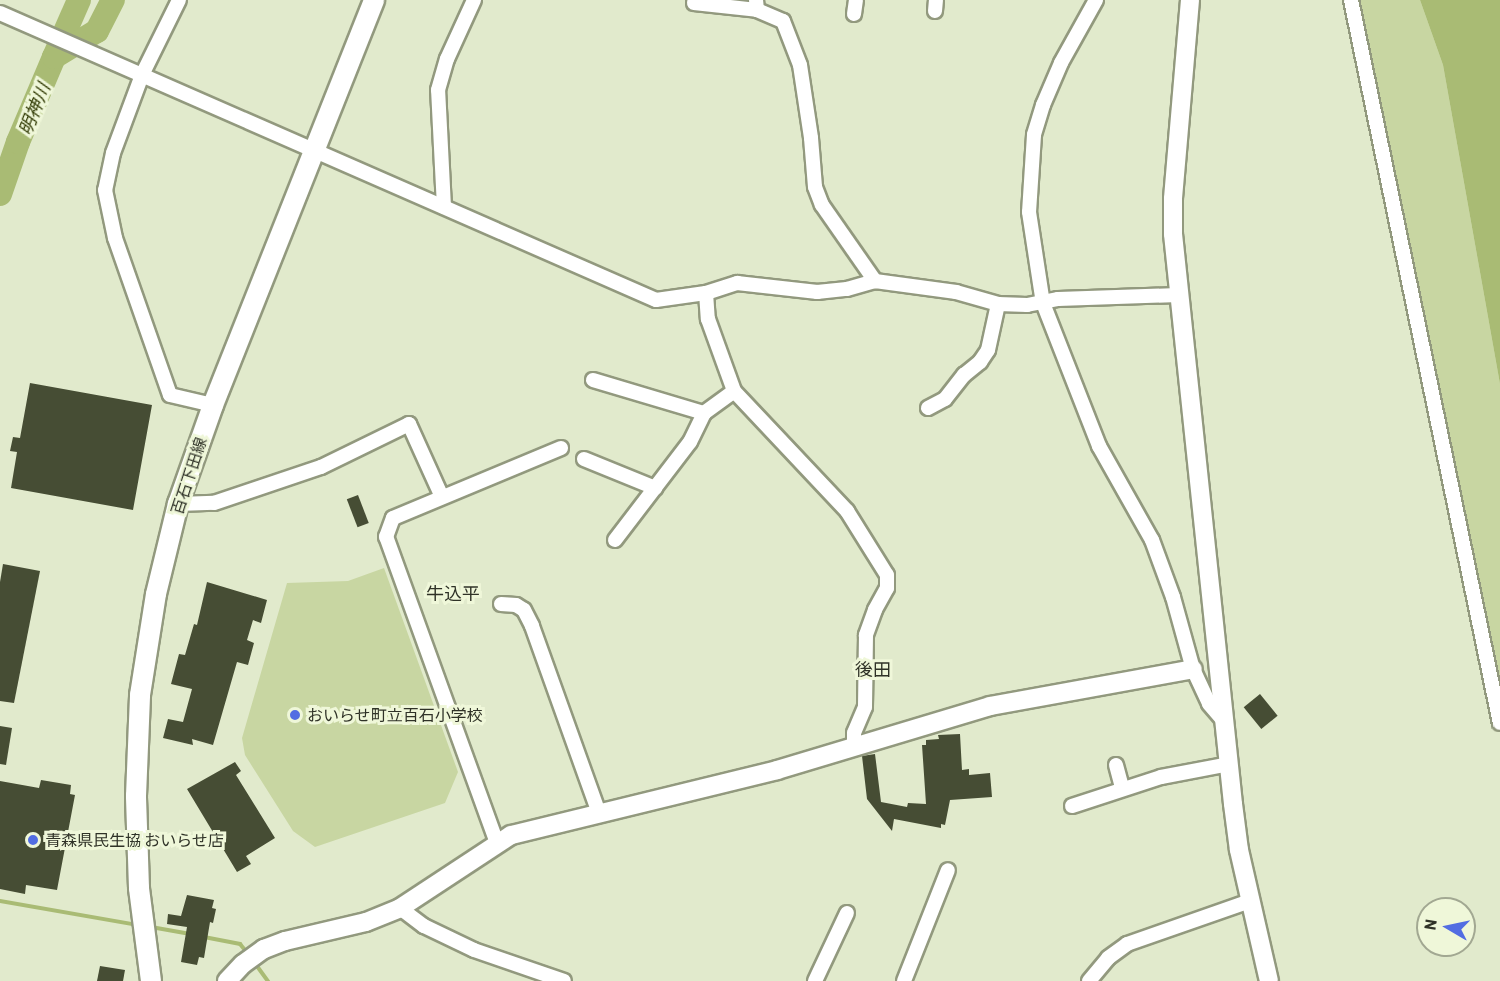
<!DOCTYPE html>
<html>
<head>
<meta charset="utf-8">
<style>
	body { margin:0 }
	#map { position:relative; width:1500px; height:981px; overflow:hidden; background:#e1eacc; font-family:Barlow,"Noto Sans JP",sans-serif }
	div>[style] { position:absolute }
	.green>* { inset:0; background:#c8d6a2 }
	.water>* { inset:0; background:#a9bb74 }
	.stream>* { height:4px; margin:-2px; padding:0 2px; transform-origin:2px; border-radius:2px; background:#a9bb74 }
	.river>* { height:24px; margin:-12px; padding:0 12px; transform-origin:12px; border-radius:12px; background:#a9bb74 }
	.building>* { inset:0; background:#464d34; transform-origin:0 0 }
	.roads { filter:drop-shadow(2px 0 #92997e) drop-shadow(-2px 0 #92997e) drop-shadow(0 2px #92997e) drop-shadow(0 -2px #92997e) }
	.minor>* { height:14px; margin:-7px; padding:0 7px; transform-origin:7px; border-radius:7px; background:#fff }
	.tertiary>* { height:18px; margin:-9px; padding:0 9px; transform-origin:9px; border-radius:9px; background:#fff }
	.secondary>* { height:20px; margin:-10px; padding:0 10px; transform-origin:10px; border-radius:10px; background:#fff }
	.dots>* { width:16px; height:16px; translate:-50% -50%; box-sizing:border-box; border:3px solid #eff7d9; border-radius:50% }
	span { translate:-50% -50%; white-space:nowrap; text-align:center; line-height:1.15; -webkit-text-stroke:6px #eff7d9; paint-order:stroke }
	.street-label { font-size:16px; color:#2f3227 }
	.poi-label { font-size:16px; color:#2f3227 }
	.left { translate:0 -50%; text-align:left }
	.water-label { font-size:18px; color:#303a03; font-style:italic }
	.neighbourhood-label { font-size:18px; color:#2f3227 }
	.north { position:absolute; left:1416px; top:897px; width:60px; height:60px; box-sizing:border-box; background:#eff7d9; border:2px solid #a2a892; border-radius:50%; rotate:279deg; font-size:16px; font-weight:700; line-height:24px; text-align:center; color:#2f3227 }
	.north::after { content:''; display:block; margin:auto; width:21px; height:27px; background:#526de2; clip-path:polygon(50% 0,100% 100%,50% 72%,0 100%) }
</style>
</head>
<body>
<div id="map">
	<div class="green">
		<i style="clip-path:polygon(1359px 0,1420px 0,1443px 65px,1500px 384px,1500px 688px)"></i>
		<i style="clip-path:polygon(384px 568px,458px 772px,445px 803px,315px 847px,293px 831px,245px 755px,242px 738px,287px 583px,348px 581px)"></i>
	</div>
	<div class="water">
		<i style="clip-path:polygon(1420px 0,1500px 0,1500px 384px,1443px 65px)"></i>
	</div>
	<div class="stream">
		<i style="left:0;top:901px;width:139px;rotate:9.9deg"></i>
		<i style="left:151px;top:927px;width:40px;rotate:10deg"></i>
		<i style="left:204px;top:937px;width:37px;rotate:11deg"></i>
		<i style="left:240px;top:944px;width:13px;rotate:51deg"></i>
		<i style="left:254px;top:962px;width:24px;rotate:54deg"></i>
	</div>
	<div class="river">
		<i style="left:54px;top:57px;width:62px;rotate:-66.3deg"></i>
		<i style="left:0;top:194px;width:55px;rotate:-70.9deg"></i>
		<i style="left:18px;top:142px;width:92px;rotate:-67deg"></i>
		<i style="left:54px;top:57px;width:50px;rotate:-31.2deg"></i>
		<i style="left:97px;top:31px;width:35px;rotate:-63deg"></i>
	</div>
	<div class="building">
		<i style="clip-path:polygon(30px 383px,152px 405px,133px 510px,11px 488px,17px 452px,10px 451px,13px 437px,20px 438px)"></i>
		<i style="left:358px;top:495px;width:30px;height:12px;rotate:69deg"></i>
		<i style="clip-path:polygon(3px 564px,40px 571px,14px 703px,0 701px,0 582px)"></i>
		<i style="clip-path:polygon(207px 582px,267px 600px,261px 623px,253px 620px,247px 640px,254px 643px,248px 665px,237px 662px,213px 745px,192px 739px,193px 745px,163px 738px,168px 719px,183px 722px,192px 689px,171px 684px,179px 654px,185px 655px,194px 624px,197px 625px)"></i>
		<i style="left:1260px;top:694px;width:28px;height:21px;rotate:51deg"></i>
		<i style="clip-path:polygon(0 726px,12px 728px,6px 765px,0 764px)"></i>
		<i style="clip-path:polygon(960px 734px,962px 770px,969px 769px,969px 775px,990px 773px,992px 797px,950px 800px,945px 825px,941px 824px,941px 828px,894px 819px,892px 831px,867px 799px,862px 756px,875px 754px,881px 802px,907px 807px,908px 803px,926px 804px,922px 745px,926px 745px,926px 740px,939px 739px,938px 735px)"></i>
		<i style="clip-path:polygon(235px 762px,241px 771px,236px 775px,275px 838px,246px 856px,251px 864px,237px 872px,187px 789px)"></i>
		<i style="clip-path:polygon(41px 780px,71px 785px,70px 794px,75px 795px,57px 890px,26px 885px,25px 894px,0 889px,0 781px,39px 788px)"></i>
		<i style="clip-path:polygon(187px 895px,214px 900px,212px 908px,216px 909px,213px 923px,210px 922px,204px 958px,199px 957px,197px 965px,181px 962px,187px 927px,167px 924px,168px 914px,181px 916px)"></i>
		<i style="clip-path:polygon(100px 966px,125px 970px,123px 981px,97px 981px)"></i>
	</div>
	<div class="roads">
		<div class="minor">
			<i style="left:179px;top:0;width:84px;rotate:116.3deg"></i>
			<i style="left:142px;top:75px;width:83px;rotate:110.4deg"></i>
			<i style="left:113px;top:153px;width:38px;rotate:102deg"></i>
			<i style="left:105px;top:190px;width:49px;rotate:78.2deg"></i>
			<i style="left:115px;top:238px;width:166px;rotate:70.7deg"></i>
			<i style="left:170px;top:395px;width:44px;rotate:13.1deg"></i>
			<i style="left:756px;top:0;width:10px;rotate:84deg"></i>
			<i style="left:757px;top:10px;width:28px;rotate:23deg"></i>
			<i style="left:783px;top:21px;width:47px;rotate:68.9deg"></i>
			<i style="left:800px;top:65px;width:74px;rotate:81.4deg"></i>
			<i style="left:811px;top:138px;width:49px;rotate:85.3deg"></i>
			<i style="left:815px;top:187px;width:19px;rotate:69deg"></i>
			<i style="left:822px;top:205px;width:93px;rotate:55.1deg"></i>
			<i style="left:1096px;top:0;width:72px;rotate:119.1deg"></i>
			<i style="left:1061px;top:63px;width:46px;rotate:113.2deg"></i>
			<i style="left:1043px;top:105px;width:31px;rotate:107deg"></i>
			<i style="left:1034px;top:135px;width:77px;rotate:93.7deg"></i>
			<i style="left:1029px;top:212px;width:92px;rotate:81.3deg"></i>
			<i style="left:1043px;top:303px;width:154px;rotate:68.6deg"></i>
			<i style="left:1099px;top:446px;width:108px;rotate:60.6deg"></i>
			<i style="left:1152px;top:540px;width:61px;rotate:69.8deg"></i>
			<i style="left:1173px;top:597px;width:75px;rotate:74.5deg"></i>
			<i style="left:1193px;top:669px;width:38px;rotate:65deg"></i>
			<i style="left:1209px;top:704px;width:23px;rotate:49deg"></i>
			<i style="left:1351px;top:0;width:738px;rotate:78.36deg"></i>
			<i style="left:694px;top:3px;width:63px;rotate:6.3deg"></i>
			<i style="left:935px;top:11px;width:11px;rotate:-85deg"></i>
			<i style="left:0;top:13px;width:716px;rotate:23.63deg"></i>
			<i style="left:656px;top:300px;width:50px;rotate:-8deg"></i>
			<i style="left:706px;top:293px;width:33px;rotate:-18deg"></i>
			<i style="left:737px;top:283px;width:81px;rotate:6.4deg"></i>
			<i style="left:817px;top:292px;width:30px;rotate:-6deg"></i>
			<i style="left:847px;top:289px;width:29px;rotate:-16deg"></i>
			<i style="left:875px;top:281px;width:82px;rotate:7.7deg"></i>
			<i style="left:956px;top:292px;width:44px;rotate:15.9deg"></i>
			<i style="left:998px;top:304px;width:29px;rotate:2deg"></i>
			<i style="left:1027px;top:305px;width:32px;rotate:-11deg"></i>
			<i style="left:1058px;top:299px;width:120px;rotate:-1.9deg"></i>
			<i style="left:854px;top:14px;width:14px;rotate:-82deg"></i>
			<i style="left:444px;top:207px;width:117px;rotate:-92.9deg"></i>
			<i style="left:438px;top:90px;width:32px;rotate:-74deg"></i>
			<i style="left:447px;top:59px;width:65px;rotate:-65.4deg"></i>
			<i style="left:706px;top:293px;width:26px;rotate:86deg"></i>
			<i style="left:708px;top:319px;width:77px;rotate:70.1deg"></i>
			<i style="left:734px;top:391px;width:165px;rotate:46.7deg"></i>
			<i style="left:847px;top:511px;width:75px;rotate:58deg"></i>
			<i style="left:887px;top:575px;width:13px;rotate:90deg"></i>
			<i style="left:887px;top:588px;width:25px;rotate:119deg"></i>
			<i style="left:875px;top:610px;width:27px;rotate:110deg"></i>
			<i style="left:866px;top:635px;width:72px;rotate:90.8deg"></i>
			<i style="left:865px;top:707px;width:28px;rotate:113deg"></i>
			<i style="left:854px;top:733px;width:14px;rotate:90deg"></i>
			<i style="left:593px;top:380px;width:116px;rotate:16.6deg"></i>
			<i style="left:928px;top:408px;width:19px;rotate:-28deg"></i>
			<i style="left:945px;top:399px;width:31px;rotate:-52deg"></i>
			<i style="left:964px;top:375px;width:21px;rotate:-39deg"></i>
			<i style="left:980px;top:362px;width:14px;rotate:-56deg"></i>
			<i style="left:988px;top:350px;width:47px;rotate:-77.7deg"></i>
			<i style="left:584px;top:459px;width:77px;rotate:22.2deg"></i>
			<i style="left:178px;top:504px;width:36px;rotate:-2deg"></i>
			<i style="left:214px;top:503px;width:113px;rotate:-18.6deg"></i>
			<i style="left:321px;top:467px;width:98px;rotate:-26deg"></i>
			<i style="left:409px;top:424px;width:80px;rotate:65.7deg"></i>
			<i style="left:615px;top:540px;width:123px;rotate:-52.6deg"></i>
			<i style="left:690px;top:442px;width:32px;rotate:-64deg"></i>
			<i style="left:704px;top:413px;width:37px;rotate:-36deg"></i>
			<i style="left:501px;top:604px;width:15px;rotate:4deg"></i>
			<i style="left:516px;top:605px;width:9px;rotate:32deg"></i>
			<i style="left:524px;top:610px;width:18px;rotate:63deg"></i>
			<i style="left:532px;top:626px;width:199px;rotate:70.3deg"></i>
			<i style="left:1116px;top:765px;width:24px;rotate:75deg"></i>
			<i style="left:1072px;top:806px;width:94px;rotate:-18deg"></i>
			<i style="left:1161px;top:777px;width:69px;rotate:-10.8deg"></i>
			<i style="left:497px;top:843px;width:326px;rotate:-109.9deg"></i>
			<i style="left:386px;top:537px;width:20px;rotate:-70deg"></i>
			<i style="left:393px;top:518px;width:182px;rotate:-22.6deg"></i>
			<i style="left:400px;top:908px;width:30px;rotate:37deg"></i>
			<i style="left:424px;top:926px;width:55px;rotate:25.6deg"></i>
			<i style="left:474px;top:950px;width:95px;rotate:19deg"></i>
			<i style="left:815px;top:981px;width:75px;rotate:-64.8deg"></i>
			<i style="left:904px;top:981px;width:119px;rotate:-68.4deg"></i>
			<i style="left:1089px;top:981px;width:30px;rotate:-50deg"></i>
			<i style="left:1108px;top:958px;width:24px;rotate:-36deg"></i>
			<i style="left:1127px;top:944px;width:130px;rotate:-19.3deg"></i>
		</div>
		<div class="tertiary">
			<i style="left:1190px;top:0;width:200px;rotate:94.9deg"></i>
			<i style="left:1173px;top:199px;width:35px;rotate:90deg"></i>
			<i style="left:1173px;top:234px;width:573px;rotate:83.99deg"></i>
			<i style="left:1233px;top:804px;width:46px;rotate:82.6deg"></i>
			<i style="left:1239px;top:850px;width:134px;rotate:77.1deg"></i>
			<i style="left:227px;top:981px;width:23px;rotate:-47deg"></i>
			<i style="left:243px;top:964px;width:26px;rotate:-36deg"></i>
			<i style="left:264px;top:949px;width:22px;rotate:-21deg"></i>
			<i style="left:285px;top:941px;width:83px;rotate:-13.2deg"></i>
			<i style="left:366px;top:922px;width:37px;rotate:-22deg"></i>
			<i style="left:400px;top:908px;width:133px;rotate:-33.3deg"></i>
			<i style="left:511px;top:835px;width:274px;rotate:-13.7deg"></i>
			<i style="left:777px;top:770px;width:222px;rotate:-16.7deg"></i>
			<i style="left:990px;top:706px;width:206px;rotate:-10.3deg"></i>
		</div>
		<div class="secondary">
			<i style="left:151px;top:981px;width:94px;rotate:-97.4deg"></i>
			<i style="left:139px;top:888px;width:92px;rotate:-91.9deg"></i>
			<i style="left:136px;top:796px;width:101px;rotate:-87.7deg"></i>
			<i style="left:140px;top:695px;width:102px;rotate:-81deg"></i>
			<i style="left:156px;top:594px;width:93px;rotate:-76.3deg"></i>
			<i style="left:178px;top:504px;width:105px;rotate:-70.5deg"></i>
			<i style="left:213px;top:405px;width:436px;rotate:-68.3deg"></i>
		</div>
	</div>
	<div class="dots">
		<i style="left:295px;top:715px;background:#526de2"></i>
		<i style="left:33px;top:840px;background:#526de2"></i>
	</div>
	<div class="street-label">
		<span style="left:189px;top:476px;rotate:-72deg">百石下田線</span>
	</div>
	<div class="poi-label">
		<span class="left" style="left:307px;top:715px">おいらせ町立百石小学校</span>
		<span class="left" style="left:45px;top:840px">青森県民生協 おいらせ店</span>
	</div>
	<div class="water-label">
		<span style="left:34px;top:109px;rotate:-68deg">明神川</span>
	</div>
	<div class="neighbourhood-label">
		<span style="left:453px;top:593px">牛込平</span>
		<span style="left:873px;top:669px">後田</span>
	</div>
	<div class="north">N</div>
</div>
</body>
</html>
